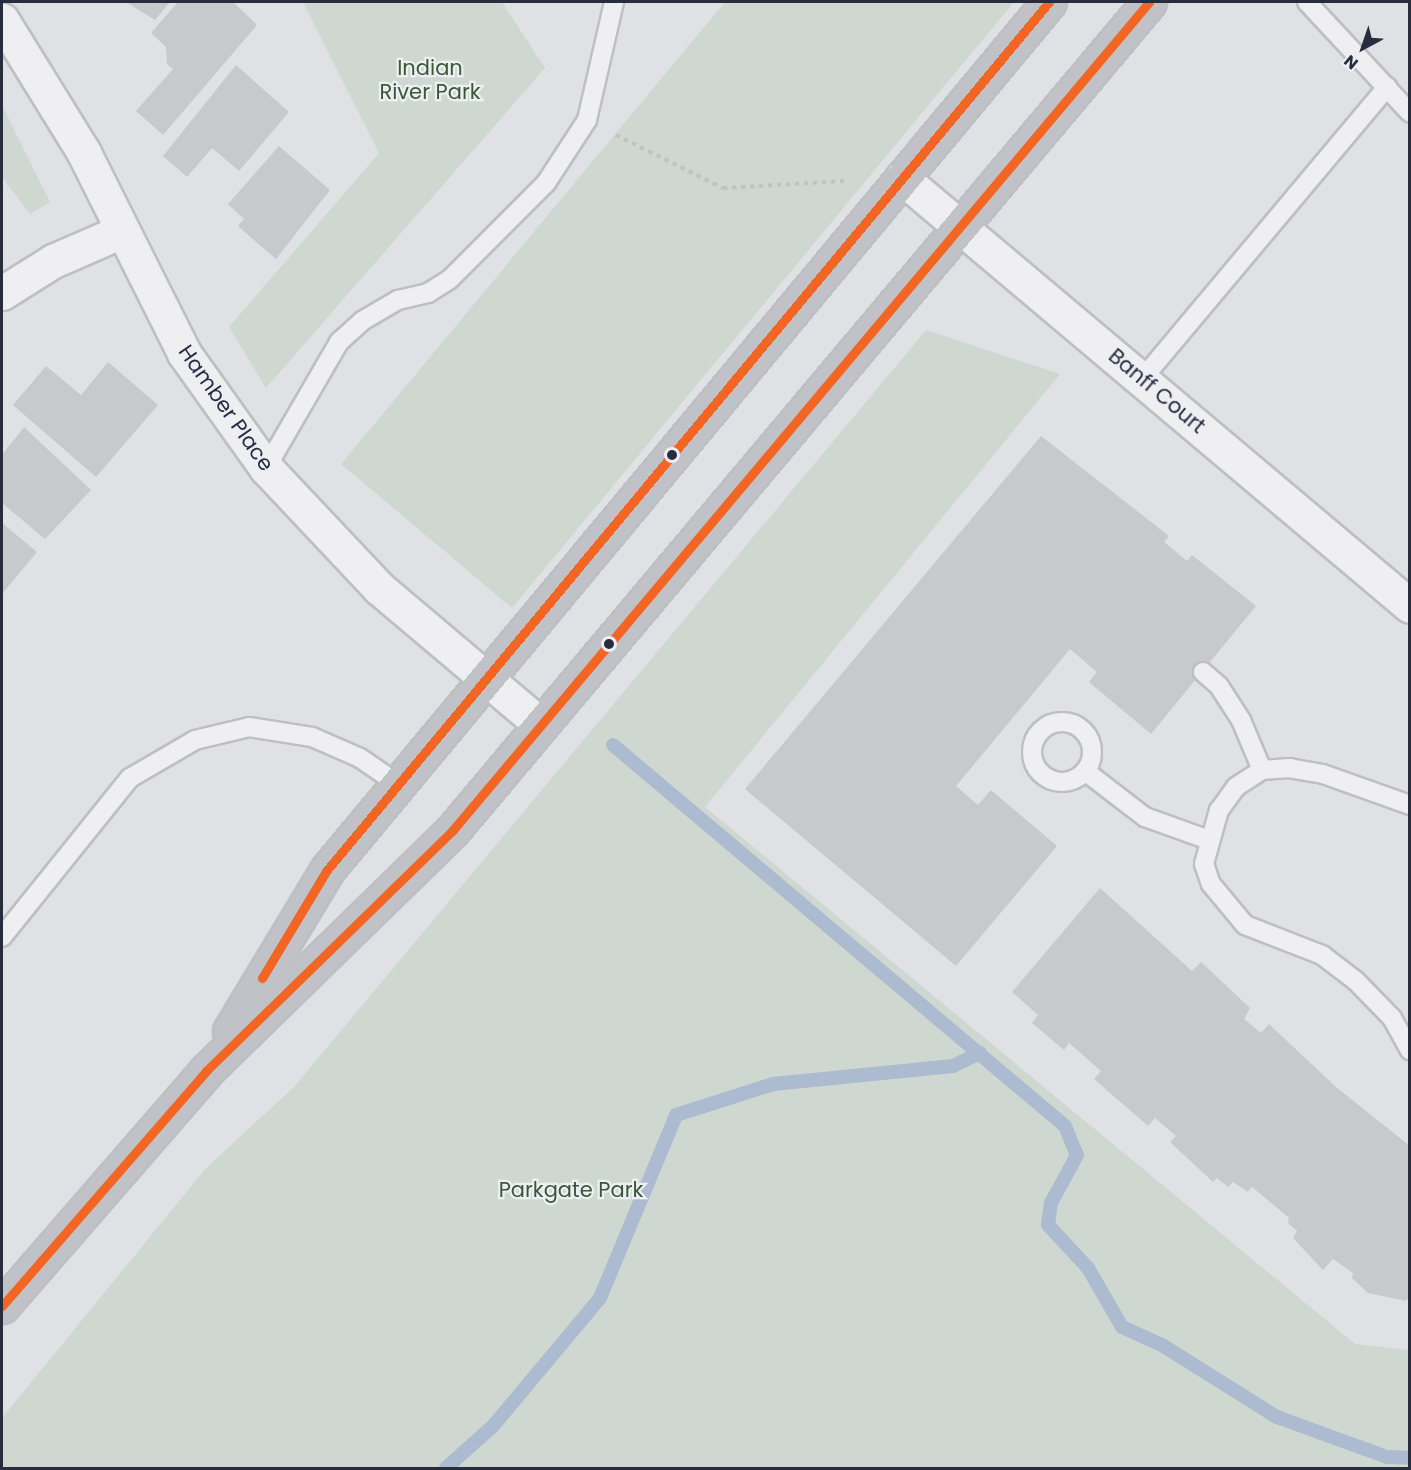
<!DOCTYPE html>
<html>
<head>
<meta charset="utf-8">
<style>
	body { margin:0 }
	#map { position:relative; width:1411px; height:1470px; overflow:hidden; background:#dfe1e5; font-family:Poppins,sans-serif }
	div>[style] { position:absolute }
	.green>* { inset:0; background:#cfd8d0 }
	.stream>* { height:14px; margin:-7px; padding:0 7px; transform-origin:7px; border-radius:7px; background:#adbbd0 }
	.building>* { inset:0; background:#c8c9cd }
	.path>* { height:4px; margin-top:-2px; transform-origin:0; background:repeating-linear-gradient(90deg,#c1c2c8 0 4.5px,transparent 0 9px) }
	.roads { filter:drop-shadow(2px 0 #bebfc3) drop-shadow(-2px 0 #bebfc3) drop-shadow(0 2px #bebfc3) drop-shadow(0 -2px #bebfc3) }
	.lane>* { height:18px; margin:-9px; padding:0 9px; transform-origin:9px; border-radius:9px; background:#efeff1 }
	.lane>.ring { margin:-9px; padding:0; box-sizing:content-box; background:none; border:18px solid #efeff1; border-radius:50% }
	.street>* { height:33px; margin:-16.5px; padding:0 16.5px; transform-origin:16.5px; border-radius:16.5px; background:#efeff1 }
	.secondary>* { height:33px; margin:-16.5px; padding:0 16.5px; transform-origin:16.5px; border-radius:16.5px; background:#c0c2c7 }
	.bus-1>* { height:9px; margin:-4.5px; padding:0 4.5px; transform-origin:4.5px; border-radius:4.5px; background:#f26522 }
	.dots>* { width:16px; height:16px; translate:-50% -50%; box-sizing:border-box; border:3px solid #edeff5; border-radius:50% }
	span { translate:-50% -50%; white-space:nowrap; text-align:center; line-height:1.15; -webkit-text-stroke:4.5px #edeff5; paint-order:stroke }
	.park-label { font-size:21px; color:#395934 }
	.street-label { font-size:21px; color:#272d3d }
	.frame { position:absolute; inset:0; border:3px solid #272d3d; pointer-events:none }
	.north { position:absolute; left:1333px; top:18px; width:60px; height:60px; -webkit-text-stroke:4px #edeff5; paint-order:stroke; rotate:220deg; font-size:16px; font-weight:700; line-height:24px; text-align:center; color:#272d3d }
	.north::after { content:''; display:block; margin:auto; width:21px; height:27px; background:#272d3d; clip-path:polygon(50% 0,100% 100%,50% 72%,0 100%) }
</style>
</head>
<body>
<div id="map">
	<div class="green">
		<i style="clip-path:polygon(303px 2px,502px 2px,545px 68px,266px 388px,229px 327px,379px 153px)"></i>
		<i style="clip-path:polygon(725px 2px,1014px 2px,512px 608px,341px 464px)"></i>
		<i style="clip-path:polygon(2px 105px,50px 202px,30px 214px,2px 177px)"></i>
		<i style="clip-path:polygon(926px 330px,1060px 374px,705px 807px,1355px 1344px,1409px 1350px,1409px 1468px,2px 1468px,2px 1418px,206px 1168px,293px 1088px)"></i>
	</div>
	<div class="stream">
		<i style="left:613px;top:745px;width:591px;rotate:40.13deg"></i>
		<i style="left:1065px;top:1126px;width:31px;rotate:68deg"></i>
		<i style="left:1077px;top:1155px;width:55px;rotate:118.4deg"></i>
		<i style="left:1051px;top:1203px;width:22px;rotate:98deg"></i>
		<i style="left:1048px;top:1225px;width:59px;rotate:47.1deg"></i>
		<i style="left:1088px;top:1268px;width:68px;rotate:60deg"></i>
		<i style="left:1122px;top:1327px;width:44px;rotate:24.2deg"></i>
		<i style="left:1162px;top:1345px;width:136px;rotate:32.1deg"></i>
		<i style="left:1277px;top:1417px;width:117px;rotate:20deg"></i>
		<i style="left:1387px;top:1457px;width:23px;rotate:2deg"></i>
		<i style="left:446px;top:1468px;width:63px;rotate:-41.8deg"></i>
		<i style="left:493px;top:1426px;width:167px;rotate:-50.1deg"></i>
		<i style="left:600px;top:1298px;width:198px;rotate:-67.4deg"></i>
		<i style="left:676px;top:1115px;width:102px;rotate:-17.7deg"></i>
		<i style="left:773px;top:1084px;width:181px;rotate:-5.7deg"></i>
		<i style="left:953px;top:1066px;width:30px;rotate:-26deg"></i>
	</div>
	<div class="building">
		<i style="clip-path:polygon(126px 2px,170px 2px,155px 20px)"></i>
		<i style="clip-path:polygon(178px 2px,233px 2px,257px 25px,163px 135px,136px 111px,173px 69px,167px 64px,166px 47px,151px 33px)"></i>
		<i style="clip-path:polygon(236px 65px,289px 112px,239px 171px,212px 148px,187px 177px,163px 156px)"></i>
		<i style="clip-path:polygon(279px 146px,330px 190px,276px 259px,238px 226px,244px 219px,228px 204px)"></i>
		<i style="clip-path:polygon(108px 362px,158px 405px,96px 477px,13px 405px,46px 366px,81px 395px)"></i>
		<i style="clip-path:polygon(24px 427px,91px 490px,45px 539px,2px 503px,2px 455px)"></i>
		<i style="clip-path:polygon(1041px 436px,1169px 536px,1164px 542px,1187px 561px,1192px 555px,1256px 606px,1151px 734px,1089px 682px,1097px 672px,1070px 649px,956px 786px,978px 805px,991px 790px,1057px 846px,956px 966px,745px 789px)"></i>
		<i style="clip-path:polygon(2px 523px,37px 552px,2px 594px)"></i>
		<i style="clip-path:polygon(1100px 888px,1192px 971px,1201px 962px,1250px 1008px,1244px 1019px,1261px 1033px,1269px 1024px,1336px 1087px,1410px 1146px,1410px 1295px,1406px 1301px,1368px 1293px,1352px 1278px,1353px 1273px,1333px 1259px,1323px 1270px,1293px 1238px,1297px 1231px,1288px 1223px,1289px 1218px,1252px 1187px,1248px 1192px,1233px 1182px,1228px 1187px,1217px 1178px,1213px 1182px,1170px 1142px,1176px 1136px,1155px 1118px,1148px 1126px,1094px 1079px,1101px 1071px,1069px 1043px,1064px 1050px,1032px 1023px,1038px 1015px,1012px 992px)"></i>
	</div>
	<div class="path">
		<i style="left:616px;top:135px;width:119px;rotate:26.4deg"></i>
		<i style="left:723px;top:188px;width:122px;rotate:-3.3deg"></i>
	</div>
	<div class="roads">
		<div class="lane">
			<i style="left:1307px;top:2px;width:151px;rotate:47.1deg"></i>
			<i style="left:1143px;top:378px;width:380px;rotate:-50deg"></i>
			<i style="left:266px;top:468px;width:146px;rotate:-59.9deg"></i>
			<i style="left:339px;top:342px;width:31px;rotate:-42deg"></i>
			<i style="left:362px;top:321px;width:42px;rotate:-30.3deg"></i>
			<i style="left:398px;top:300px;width:31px;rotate:-13deg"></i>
			<i style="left:428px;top:293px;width:26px;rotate:-32deg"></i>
			<i style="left:450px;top:279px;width:136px;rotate:-45deg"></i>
			<i style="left:546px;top:183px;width:75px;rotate:-56.9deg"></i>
			<i style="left:587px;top:120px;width:121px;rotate:-77.1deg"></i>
			<i style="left:1203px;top:672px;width:21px;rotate:41deg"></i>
			<i style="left:1219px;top:686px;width:40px;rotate:57.1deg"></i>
			<i style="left:1241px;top:720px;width:54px;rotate:67.2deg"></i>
			<i class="ring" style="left:1032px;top:722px;width:42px;height:42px"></i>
			<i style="left:1085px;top:771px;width:76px;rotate:37.5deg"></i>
			<i style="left:1145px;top:817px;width:68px;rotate:19.8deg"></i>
			<i style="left:1410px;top:805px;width:92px;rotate:-160.4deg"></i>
			<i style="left:1323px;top:774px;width:34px;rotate:-170deg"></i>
			<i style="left:1290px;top:768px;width:28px;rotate:176deg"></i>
			<i style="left:1262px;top:770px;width:31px;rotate:147deg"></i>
			<i style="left:1236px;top:787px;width:29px;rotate:126deg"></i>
			<i style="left:1219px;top:810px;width:56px;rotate:105.5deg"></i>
			<i style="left:1204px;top:864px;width:21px;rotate:71deg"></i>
			<i style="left:1211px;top:884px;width:53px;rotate:50.3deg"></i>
			<i style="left:1245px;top:925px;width:83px;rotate:21.3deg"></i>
			<i style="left:1322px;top:955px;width:43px;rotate:37.4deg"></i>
			<i style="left:1356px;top:981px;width:52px;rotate:45.8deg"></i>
			<i style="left:1392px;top:1018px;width:37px;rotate:61deg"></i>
			<i style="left:2px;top:937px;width:204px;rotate:-51.2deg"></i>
			<i style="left:130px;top:778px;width:75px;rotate:-30.3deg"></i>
			<i style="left:195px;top:740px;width:56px;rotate:-13.5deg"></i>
			<i style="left:249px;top:727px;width:64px;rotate:9deg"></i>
			<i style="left:312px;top:737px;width:52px;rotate:23.6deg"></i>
			<i style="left:360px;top:758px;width:46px;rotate:34.4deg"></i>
		</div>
		<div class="street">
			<i style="left:2px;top:20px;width:156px;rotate:58.3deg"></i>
			<i style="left:84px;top:153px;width:224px;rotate:63.4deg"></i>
			<i style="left:184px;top:353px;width:141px;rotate:54.5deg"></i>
			<i style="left:266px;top:468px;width:165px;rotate:46.7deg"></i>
			<i style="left:379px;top:588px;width:212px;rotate:40.2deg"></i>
			<i style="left:902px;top:178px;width:664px;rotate:40.11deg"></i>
			<i style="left:2px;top:293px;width:60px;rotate:-32.1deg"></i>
			<i style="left:53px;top:261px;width:75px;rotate:-23.5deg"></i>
		</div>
		<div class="secondary">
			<i style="left:230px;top:1031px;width:188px;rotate:-58.9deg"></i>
			<i style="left:327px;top:870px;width:1129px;rotate:-50.25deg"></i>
			<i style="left:2px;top:1306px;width:311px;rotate:-49deg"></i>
			<i style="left:206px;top:1071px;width:344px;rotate:-44.3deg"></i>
			<i style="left:452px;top:831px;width:1083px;rotate:-49.94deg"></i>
		</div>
	</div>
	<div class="bus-1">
		<i style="left:262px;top:978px;width:126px;rotate:-59deg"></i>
		<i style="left:327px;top:870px;width:1129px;rotate:-50.25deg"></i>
		<i style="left:2px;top:1306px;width:311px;rotate:-49deg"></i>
		<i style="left:206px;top:1071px;width:344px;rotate:-44.3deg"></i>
		<i style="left:452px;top:831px;width:1083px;rotate:-49.94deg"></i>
	</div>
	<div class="dots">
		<i style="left:672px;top:455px;background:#272d3d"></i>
		<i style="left:609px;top:644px;background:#272d3d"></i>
	</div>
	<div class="park-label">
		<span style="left:430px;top:80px">Indian<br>River Park</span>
		<span style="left:571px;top:1190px">Parkgate Park</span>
	</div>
	<div class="street-label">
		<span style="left:1157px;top:391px;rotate:40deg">Banff Court</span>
		<span style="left:226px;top:408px;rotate:55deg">Hamber Place</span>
	</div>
	<div class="frame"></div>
	<div class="north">N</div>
</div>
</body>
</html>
